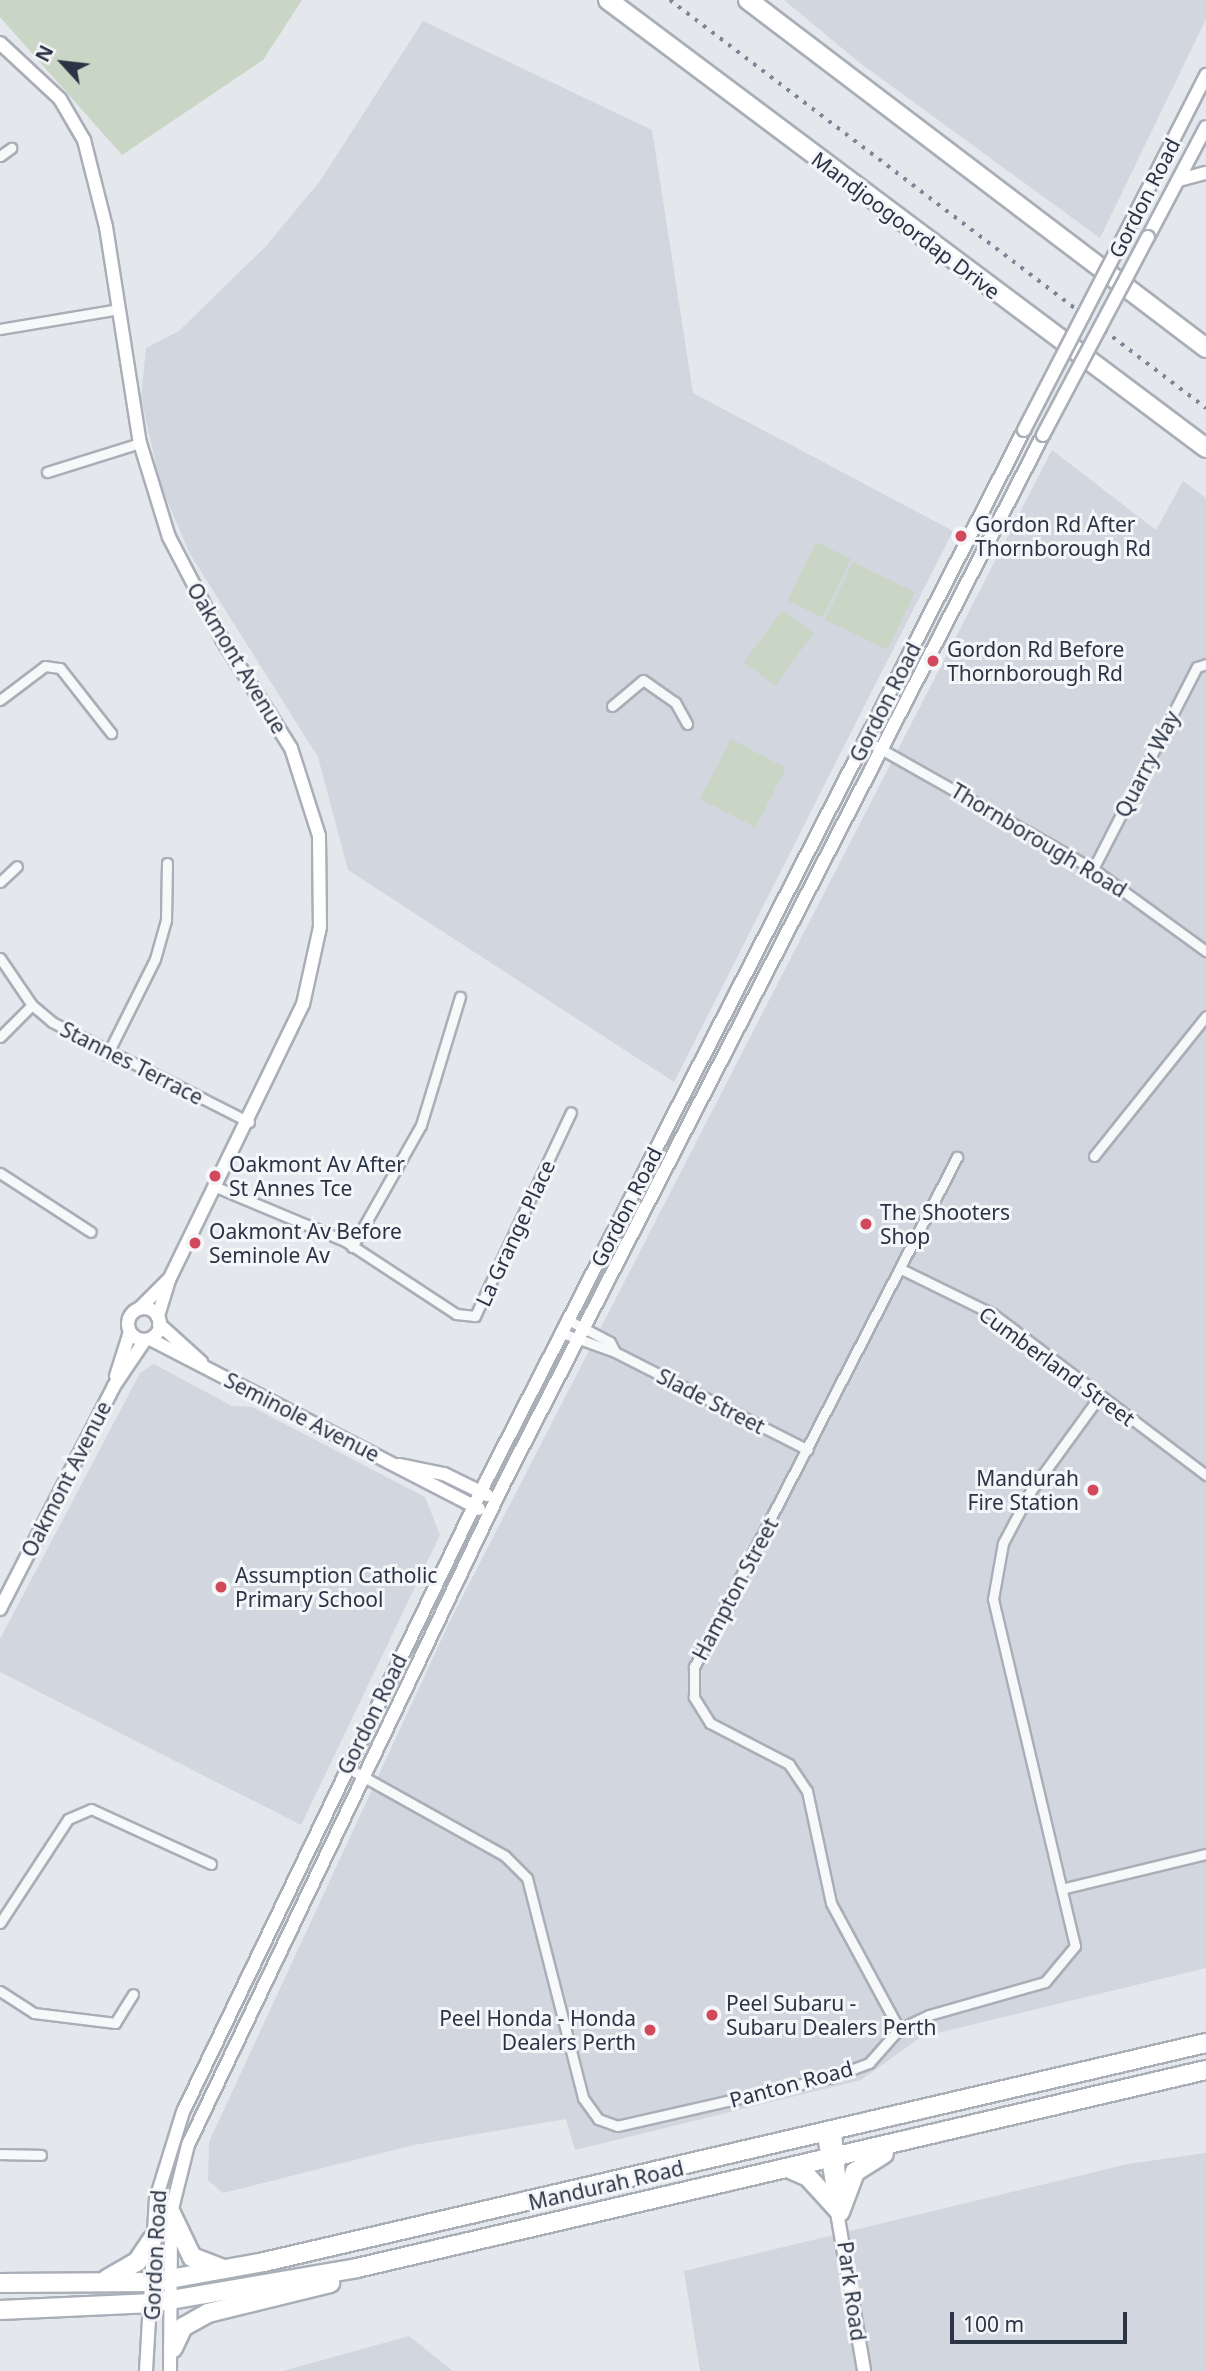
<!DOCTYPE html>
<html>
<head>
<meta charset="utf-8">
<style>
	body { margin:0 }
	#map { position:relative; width:1206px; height:2371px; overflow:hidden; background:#e4e7ec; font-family:"Noto Sans",sans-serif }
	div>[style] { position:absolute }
	.built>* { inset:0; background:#d2d6de }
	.green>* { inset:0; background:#c9d6c5; transform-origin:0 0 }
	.roads { filter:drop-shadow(2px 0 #a9aeb7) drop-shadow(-2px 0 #a9aeb7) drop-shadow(0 2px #a9aeb7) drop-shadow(0 -2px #a9aeb7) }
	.street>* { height:9px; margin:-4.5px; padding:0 4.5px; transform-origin:4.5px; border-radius:4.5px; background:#f7f8fa }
	.secondary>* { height:12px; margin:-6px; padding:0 6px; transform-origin:6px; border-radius:6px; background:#fff }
	.secondary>.ring { margin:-6px; padding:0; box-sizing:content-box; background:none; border:12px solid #fff; border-radius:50% }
	.highway>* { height:18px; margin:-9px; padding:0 9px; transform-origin:9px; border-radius:9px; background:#fff }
	.rail>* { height:3.5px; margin-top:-1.75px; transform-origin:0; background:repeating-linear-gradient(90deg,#7d8696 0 3.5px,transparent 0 10.5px) }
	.bridges { filter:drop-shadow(2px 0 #a9aeb7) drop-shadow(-2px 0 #a9aeb7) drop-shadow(0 2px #a9aeb7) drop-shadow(0 -2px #a9aeb7) }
	.secondary-bridge>* { height:12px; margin:-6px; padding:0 6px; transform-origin:6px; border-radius:6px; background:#fff }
	.dots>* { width:19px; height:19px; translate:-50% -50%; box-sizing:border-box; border:4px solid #f4f6f9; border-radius:50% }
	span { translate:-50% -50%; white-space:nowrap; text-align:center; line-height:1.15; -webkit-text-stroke:6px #f4f6f9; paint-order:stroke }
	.street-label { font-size:21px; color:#2b3445 }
	.poi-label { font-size:21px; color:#2b3445 }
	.left { translate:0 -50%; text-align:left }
	.right { translate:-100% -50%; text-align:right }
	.north { position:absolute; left:28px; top:28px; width:70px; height:70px; -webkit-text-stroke:5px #f4f6f9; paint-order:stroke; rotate:297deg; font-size:19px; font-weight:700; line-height:28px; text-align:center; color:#2b3445 }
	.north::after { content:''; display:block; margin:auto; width:24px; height:32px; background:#2b3445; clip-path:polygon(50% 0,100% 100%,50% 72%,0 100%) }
	.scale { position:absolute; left:950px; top:2312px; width:177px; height:32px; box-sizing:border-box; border:4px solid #2b3445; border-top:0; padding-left:9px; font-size:21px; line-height:24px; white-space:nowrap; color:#2b3445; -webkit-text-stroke:5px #f4f6f9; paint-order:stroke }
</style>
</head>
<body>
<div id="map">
	<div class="built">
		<i style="clip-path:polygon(784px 0,1206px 0,1206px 19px,1100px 238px,860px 63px)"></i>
		<i style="clip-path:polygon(423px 21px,652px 130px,693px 393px,953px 531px,674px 1082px,348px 870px,318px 757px,190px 554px,161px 486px,141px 399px,146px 348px,179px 331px,266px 246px,320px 181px)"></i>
		<i style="clip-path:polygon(1052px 450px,1156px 530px,1183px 481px,1206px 498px,1206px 1968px,921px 2037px,861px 2080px,575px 2150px,566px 2119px,414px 2145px,223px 2193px,208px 2180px,209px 2142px,450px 1621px)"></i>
		<i style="clip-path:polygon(154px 1364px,232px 1406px,252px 1407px,425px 1497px,440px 1535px,301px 1825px,0 1672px,0 1639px,140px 1373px)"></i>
		<i style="clip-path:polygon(1206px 2153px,1206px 2371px,700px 2371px,684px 2271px,1128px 2164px)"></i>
		<i style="clip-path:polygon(409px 2336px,453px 2371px,283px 2371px)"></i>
	</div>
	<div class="green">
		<i style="clip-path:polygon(0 0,302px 0,263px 60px,122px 155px,0 17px)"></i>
		<i style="left:816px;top:542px;width:39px;height:65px;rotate:26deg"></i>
		<i style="left:853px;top:562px;width:69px;height:64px;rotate:26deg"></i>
		<i style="left:782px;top:610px;width:39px;height:65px;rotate:36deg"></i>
		<i style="clip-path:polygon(731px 739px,786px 768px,771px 797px,751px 787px,771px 798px,755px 827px,700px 799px)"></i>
	</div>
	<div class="roads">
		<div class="street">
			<i style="left:0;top:156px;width:14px;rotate:-36deg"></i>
			<i style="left:0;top:329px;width:121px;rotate:-9.5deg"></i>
			<i style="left:47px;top:472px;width:97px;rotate:-17.3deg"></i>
			<i style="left:0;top:700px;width:56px;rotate:-37.1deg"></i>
			<i style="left:45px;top:666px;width:15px;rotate:8deg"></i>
			<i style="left:60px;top:668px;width:83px;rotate:51.9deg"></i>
			<i style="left:612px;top:706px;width:40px;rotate:-40deg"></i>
			<i style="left:643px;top:680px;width:39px;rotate:35deg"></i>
			<i style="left:675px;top:702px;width:25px;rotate:61deg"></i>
			<i style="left:865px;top:740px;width:262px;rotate:29.5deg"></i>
			<i style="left:1093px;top:869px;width:140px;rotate:36deg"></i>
			<i style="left:1093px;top:869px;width:227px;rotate:-62.8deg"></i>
			<i style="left:1197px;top:667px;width:9px;rotate:-18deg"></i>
			<i style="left:0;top:882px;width:23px;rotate:-43deg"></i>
			<i style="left:0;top:958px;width:57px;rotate:55.8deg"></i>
			<i style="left:32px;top:1005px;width:26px;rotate:40deg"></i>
			<i style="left:52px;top:1022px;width:221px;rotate:26.9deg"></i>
			<i style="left:0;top:1037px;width:45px;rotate:-45deg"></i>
			<i style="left:107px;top:1055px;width:107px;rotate:-63.4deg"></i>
			<i style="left:155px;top:959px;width:41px;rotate:-74.2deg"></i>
			<i style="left:166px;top:920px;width:57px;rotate:-89deg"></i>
			<i style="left:1094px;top:1156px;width:179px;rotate:-51.3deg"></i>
			<i style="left:0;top:1173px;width:108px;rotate:33deg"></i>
			<i style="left:216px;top:1187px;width:140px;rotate:22.7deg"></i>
			<i style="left:345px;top:1241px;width:133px;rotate:33.3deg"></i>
			<i style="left:456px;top:1314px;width:19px;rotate:6deg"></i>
			<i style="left:475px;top:1316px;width:225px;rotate:-64.8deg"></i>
			<i style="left:352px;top:1247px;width:140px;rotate:-60.5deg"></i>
			<i style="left:421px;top:1125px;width:134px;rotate:-73.1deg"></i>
			<i style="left:901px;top:1269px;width:102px;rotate:26.1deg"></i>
			<i style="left:993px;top:1314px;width:267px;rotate:37.1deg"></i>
			<i style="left:568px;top:1320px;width:47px;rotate:27.6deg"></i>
			<i style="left:610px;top:1342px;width:11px;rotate:63deg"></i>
			<i style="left:562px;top:1333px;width:56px;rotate:19.7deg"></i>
			<i style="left:615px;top:1352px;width:216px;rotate:26.9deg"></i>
			<i style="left:346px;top:1767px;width:182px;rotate:29.2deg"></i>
			<i style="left:505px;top:1856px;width:31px;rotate:45deg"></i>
			<i style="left:527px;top:1878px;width:227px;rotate:75.7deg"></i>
			<i style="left:583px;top:2098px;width:26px;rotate:54deg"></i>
			<i style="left:598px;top:2119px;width:20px;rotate:20deg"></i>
			<i style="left:617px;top:2126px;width:217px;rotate:-12.8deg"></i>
			<i style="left:829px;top:2078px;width:43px;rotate:-20.6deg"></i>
			<i style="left:869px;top:2063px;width:45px;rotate:-48.6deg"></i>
			<i style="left:899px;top:2029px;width:33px;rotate:-25deg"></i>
			<i style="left:929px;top:2015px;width:121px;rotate:-15.9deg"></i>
			<i style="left:1045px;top:1982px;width:47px;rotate:-50.2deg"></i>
			<i style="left:1075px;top:1946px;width:357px;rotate:-103.3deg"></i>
			<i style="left:993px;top:1599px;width:57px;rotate:-79.9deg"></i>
			<i style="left:1003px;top:1543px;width:58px;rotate:-62.1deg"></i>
			<i style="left:1030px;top:1492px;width:117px;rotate:-54deg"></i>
			<i style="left:1065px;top:1888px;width:145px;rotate:-13.6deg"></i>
			<i style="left:0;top:1923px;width:124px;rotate:-56.8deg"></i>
			<i style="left:68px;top:1819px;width:25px;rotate:-23deg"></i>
			<i style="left:91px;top:1809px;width:132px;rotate:24.6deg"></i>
			<i style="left:0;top:1991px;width:40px;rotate:32.9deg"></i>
			<i style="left:34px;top:2013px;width:82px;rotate:7deg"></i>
			<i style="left:115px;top:2023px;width:34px;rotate:-58deg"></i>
			<i style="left:899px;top:2029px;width:143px;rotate:-118.4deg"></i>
			<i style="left:831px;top:1903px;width:115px;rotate:-102.1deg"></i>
			<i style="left:807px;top:1791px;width:32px;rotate:-124deg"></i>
			<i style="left:789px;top:1764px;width:89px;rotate:-152.6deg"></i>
			<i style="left:710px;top:1723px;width:31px;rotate:-122deg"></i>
			<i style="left:694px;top:1697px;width:30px;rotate:-90deg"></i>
			<i style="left:694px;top:1667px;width:574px;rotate:-62.72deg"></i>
			<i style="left:0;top:2154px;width:41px;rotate:1.4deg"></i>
		</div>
		<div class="secondary">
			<i style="left:0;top:43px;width:82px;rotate:43deg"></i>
			<i style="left:60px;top:99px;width:48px;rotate:59.7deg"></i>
			<i style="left:84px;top:140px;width:90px;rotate:75.8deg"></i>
			<i style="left:106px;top:227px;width:219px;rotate:81.1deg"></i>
			<i style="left:140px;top:443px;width:98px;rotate:72.9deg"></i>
			<i style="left:169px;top:537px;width:115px;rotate:62.5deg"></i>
			<i style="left:222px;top:639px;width:129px;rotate:57.7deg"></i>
			<i style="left:291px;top:748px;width:92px;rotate:72.3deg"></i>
			<i style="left:319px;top:836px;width:91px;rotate:89.4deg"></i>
			<i style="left:320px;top:927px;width:79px;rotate:102.4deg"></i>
			<i style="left:303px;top:1004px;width:307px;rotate:115.9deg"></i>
			<i style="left:169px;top:1280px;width:39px;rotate:107deg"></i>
			<i style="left:1179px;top:180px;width:28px;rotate:-15deg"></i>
			<i style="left:1148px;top:237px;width:124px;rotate:-62.2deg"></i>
			<i style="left:1116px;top:252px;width:199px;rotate:-63deg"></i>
			<i class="ring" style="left:128px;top:1308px;width:20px;height:20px"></i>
			<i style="left:139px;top:1309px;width:41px;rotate:-45deg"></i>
			<i style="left:159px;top:1324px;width:57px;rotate:42.1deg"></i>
			<i style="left:150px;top:1339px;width:370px;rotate:27.3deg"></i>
			<i style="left:116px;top:1376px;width:46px;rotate:-72.3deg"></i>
			<i style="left:399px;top:1465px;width:46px;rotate:11.3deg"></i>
			<i style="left:444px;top:1474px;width:48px;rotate:26deg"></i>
			<i style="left:0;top:1609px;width:250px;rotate:-62.9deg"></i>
			<i style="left:114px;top:1386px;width:55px;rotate:-56deg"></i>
			<i style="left:835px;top:2133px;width:54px;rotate:84.7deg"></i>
			<i style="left:824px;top:2136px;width:238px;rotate:80.3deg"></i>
			<i style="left:146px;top:2371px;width:172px;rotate:-86.7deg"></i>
			<i style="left:156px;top:2199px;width:91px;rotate:-72.8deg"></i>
			<i style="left:183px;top:2112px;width:700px;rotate:-64.35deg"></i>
			<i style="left:486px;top:1481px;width:1181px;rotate:-62.89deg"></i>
			<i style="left:170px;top:2371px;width:158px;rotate:-89.6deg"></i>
			<i style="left:171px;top:2213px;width:70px;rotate:-76deg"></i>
			<i style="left:188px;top:2145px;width:734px;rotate:-64.48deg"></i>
			<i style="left:504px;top:1483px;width:1178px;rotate:-62.78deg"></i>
		</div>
		<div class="highway">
			<i style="left:608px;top:0;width:747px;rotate:36.84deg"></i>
			<i style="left:748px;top:0;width:575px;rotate:37.23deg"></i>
			<i style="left:790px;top:2169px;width:20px;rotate:24deg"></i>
			<i style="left:808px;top:2177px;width:47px;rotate:47.6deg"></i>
			<i style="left:840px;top:2212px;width:43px;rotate:-69.4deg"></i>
			<i style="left:855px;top:2172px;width:34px;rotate:-32deg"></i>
			<i style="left:171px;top:2213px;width:49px;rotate:64.5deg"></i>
			<i style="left:192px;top:2257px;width:34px;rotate:21deg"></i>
			<i style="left:107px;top:2279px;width:34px;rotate:-30deg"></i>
			<i style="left:137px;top:2262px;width:27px;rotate:-56deg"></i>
			<i style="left:0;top:2283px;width:153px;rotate:-0.4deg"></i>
			<i style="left:153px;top:2282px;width:113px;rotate:-10.2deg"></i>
			<i style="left:264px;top:2262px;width:967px;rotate:-13.09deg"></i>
			<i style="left:0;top:2310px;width:153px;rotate:-2.6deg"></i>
			<i style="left:153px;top:2303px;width:207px;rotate:-9.7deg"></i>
			<i style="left:357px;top:2268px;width:872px;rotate:-13.13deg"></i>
			<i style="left:173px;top:2348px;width:23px;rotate:-65deg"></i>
			<i style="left:183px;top:2327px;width:29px;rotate:-29deg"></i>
			<i style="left:208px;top:2313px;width:126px;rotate:-13.8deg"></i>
		</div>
	</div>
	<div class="rail">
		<i style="left:670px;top:0;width:674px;rotate:37.28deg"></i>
	</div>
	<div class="bridges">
		<div class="secondary-bridge">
			<i style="left:1024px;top:430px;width:200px;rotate:-62.7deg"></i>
			<i style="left:1043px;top:435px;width:224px;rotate:-62.1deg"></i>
		</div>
	</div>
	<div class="dots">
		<i style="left:961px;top:536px;background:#d1495b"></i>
		<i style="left:933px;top:661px;background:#d1495b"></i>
		<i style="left:215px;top:1176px;background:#d1495b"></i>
		<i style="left:866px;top:1224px;background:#d1495b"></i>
		<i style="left:195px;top:1243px;background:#d1495b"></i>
		<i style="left:1093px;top:1490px;background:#d1495b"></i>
		<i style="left:221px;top:1587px;background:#d1495b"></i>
		<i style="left:712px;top:2015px;background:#d1495b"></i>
		<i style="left:650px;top:2030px;background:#d1495b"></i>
	</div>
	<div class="street-label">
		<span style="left:1144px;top:198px;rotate:-63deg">Gordon Road</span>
		<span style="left:906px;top:225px;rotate:37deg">Mandjoogoordap Drive</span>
		<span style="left:237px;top:658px;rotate:59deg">Oakmont Avenue</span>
		<span style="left:885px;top:702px;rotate:-63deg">Gordon Road</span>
		<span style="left:1147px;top:764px;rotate:-63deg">Quarry Way</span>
		<span style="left:1039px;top:840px;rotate:31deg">Thornborough Road</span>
		<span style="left:132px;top:1063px;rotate:27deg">Stannes Terrace</span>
		<span style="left:626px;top:1207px;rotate:-63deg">Gordon Road</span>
		<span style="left:515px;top:1233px;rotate:-65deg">La Grange Place</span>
		<span style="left:1057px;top:1366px;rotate:36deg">Cumberland Street</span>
		<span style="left:711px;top:1401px;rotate:27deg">Slade Street</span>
		<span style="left:302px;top:1417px;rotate:27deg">Seminole Avenue</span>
		<span style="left:66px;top:1479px;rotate:-63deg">Oakmont Avenue</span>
		<span style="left:735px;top:1589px;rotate:-62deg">Hampton Street</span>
		<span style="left:372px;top:1714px;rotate:-64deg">Gordon Road</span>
		<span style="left:791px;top:2084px;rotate:-15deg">Panton Road</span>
		<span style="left:606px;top:2185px;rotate:-13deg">Mandurah Road</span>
		<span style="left:155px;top:2255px;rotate:-87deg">Gordon Road</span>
		<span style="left:852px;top:2291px;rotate:82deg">Park Road</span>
	</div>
	<div class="poi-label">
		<span class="left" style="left:975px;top:536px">Gordon Rd After<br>Thornborough Rd</span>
		<span class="left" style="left:947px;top:661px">Gordon Rd Before<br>Thornborough Rd</span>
		<span class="left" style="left:229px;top:1176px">Oakmont Av After<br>St Annes Tce</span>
		<span class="left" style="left:880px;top:1224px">The Shooters<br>Shop</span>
		<span class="left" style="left:209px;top:1243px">Oakmont Av Before<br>Seminole Av</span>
		<span class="right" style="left:1079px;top:1490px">Mandurah<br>Fire Station</span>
		<span class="left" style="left:235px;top:1587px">Assumption Catholic<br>Primary School</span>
		<span class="left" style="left:726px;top:2015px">Peel Subaru -<br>Subaru Dealers Perth</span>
		<span class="right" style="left:636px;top:2030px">Peel Honda - Honda<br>Dealers Perth</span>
	</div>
	<div class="north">N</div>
	<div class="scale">100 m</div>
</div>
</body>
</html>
